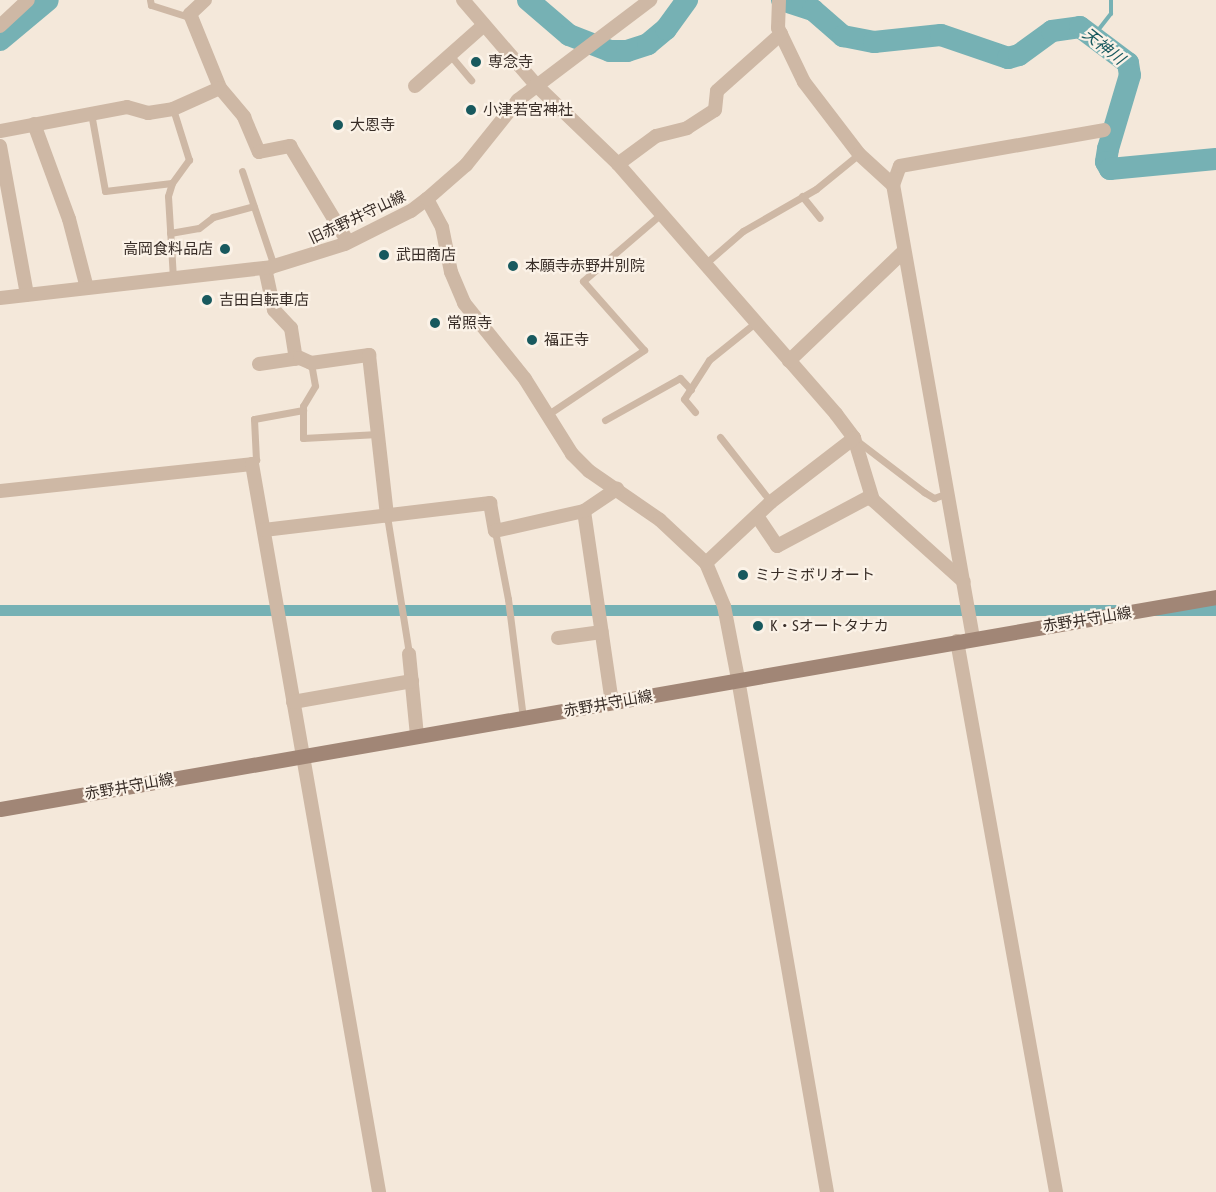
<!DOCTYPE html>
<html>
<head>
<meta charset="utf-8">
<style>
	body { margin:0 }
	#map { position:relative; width:1216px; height:1192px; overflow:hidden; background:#f4e8da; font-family:"Asap Condensed","Noto Sans JP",sans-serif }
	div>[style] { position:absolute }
	.water>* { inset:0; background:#76b1b4; transform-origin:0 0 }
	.stream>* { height:4px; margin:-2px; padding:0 2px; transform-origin:2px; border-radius:2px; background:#76b1b4 }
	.river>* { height:22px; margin:-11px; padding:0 11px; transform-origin:11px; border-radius:11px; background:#76b1b4 }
	.service>* { height:7px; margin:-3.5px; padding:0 3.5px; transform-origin:3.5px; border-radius:3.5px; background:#ceb8a5 }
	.minor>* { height:14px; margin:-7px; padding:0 7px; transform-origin:7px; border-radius:7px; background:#ceb8a5 }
	.secondary>* { height:15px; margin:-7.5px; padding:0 7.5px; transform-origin:7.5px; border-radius:7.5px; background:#a18676 }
	.dots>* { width:16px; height:16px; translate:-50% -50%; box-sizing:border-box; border:3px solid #fbf2e7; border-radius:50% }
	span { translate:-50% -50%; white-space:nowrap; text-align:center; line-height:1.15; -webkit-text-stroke:4.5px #fbf2e7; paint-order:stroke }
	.poi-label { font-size:15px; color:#382d27 }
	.left { translate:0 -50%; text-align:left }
	.right { translate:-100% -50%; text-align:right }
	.street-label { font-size:15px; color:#382d27 }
	.water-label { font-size:16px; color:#18595e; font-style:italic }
</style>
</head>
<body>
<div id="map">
	<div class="water">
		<i style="left:1216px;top:605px;width:11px;height:1235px;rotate:90deg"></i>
	</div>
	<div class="stream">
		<i style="left:1092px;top:38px;width:31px;rotate:-52deg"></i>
		<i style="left:1111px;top:14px;width:14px;rotate:-90deg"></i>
	</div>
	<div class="river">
		<i style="left:528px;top:0;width:54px;rotate:40.5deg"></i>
		<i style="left:569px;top:35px;width:44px;rotate:21.3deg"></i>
		<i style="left:610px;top:51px;width:17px"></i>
		<i style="left:627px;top:51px;width:22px;rotate:-18deg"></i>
		<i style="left:648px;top:44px;width:23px;rotate:-40deg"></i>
		<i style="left:666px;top:29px;width:36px;rotate:-54deg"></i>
		<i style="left:782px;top:0;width:33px;rotate:18deg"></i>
		<i style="left:813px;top:10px;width:40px;rotate:41deg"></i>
		<i style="left:843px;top:36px;width:32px;rotate:11deg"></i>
		<i style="left:874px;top:42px;width:67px;rotate:-6deg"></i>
		<i style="left:941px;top:35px;width:71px;rotate:18.9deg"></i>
		<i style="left:1008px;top:58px;width:11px;rotate:-15deg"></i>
		<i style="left:1019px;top:55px;width:41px;rotate:-36deg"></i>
		<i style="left:1052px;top:31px;width:28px;rotate:-8deg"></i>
		<i style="left:1080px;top:27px;width:60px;rotate:36.9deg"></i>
		<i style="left:1128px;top:63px;width:12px;rotate:81deg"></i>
		<i style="left:1130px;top:75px;width:77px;rotate:106.6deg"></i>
		<i style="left:1108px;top:149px;width:13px;rotate:99deg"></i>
		<i style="left:1106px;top:162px;width:8px;rotate:60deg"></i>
		<i style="left:1110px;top:169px;width:106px;rotate:-5.4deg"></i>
		<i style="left:0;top:40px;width:62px;rotate:-39.8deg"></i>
	</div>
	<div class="service">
		<i style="left:150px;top:0;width:5px;rotate:79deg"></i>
		<i style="left:151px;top:5px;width:43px;rotate:17.6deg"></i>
		<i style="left:450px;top:55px;width:33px;rotate:50deg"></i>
		<i style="left:91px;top:113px;width:79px;rotate:79.8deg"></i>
		<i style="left:105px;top:191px;width:67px;rotate:-6.8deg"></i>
		<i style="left:242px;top:171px;width:100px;rotate:71.4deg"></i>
		<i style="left:802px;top:196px;width:28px;rotate:51deg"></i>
		<i style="left:170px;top:233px;width:29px;rotate:-10deg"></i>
		<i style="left:199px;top:228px;width:18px;rotate:-38deg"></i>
		<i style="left:213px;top:217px;width:42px;rotate:-15deg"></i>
		<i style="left:706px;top:263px;width:49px;rotate:-40.9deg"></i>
		<i style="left:743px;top:231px;width:84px;rotate:-29.9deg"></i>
		<i style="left:816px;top:189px;width:55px;rotate:-39.1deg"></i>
		<i style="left:173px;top:278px;width:82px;rotate:-93.5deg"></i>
		<i style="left:168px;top:196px;width:14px;rotate:-73deg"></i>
		<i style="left:172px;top:183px;width:29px;rotate:-54deg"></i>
		<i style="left:189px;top:160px;width:53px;rotate:-107.4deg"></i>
		<i style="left:311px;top:363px;width:23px;rotate:80deg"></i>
		<i style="left:315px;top:386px;width:23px;rotate:121deg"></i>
		<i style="left:303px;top:406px;width:32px;rotate:90deg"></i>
		<i style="left:303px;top:438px;width:75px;rotate:-3.1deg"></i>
		<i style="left:695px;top:412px;width:17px;rotate:-130deg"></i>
		<i style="left:684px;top:399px;width:46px;rotate:-57.3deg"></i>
		<i style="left:709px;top:360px;width:59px;rotate:-38.8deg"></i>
		<i style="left:547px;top:415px;width:117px;rotate:-33.8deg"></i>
		<i style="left:644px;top:350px;width:92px;rotate:-131.5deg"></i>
		<i style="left:583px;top:281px;width:103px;rotate:-40.7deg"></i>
		<i style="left:605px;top:420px;width:86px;rotate:-29.2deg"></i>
		<i style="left:680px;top:378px;width:16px;rotate:47deg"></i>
		<i style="left:720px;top:437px;width:83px;rotate:51.9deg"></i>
		<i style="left:856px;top:440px;width:86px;rotate:37.4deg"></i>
		<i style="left:924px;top:492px;width:12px;rotate:31deg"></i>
		<i style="left:934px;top:498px;width:15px;rotate:-20deg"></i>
		<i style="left:252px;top:464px;width:6px;rotate:-45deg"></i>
		<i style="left:256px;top:460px;width:41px;rotate:-92.8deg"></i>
		<i style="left:254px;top:419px;width:50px;rotate:-10.4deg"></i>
		<i style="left:387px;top:516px;width:140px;rotate:80.9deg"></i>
		<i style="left:495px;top:531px;width:69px;rotate:79.2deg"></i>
		<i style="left:508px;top:599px;width:119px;rotate:82.8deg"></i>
	</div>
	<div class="minor">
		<i style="left:205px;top:0;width:21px;rotate:137deg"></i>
		<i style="left:190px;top:14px;width:80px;rotate:67.9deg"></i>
		<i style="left:220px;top:88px;width:38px;rotate:50deg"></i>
		<i style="left:244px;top:117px;width:38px;rotate:67deg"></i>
		<i style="left:259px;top:152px;width:32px;rotate:-11deg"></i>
		<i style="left:290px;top:146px;width:112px;rotate:58.9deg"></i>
		<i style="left:463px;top:0;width:112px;rotate:49.3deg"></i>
		<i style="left:536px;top:85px;width:114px;rotate:43.9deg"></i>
		<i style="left:618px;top:164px;width:332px;rotate:48.9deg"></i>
		<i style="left:836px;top:414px;width:30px;rotate:53deg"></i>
		<i style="left:854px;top:438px;width:65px;rotate:73deg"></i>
		<i style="left:873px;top:500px;width:122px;rotate:42deg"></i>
		<i style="left:779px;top:0;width:28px;rotate:92deg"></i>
		<i style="left:778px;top:28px;width:60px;rotate:64.3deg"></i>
		<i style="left:804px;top:82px;width:91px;rotate:52.6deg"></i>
		<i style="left:859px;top:154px;width:46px;rotate:42.4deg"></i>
		<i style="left:0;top:26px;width:38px;rotate:-43deg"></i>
		<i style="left:415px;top:86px;width:92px;rotate:-41.5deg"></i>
		<i style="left:34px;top:124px;width:101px;rotate:69.8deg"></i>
		<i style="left:69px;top:219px;width:71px;rotate:75.4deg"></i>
		<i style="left:0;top:131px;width:129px;rotate:-10.7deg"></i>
		<i style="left:127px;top:107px;width:22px;rotate:16deg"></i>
		<i style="left:148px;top:113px;width:25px;rotate:-9deg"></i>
		<i style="left:173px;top:109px;width:51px;rotate:-24.1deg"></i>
		<i style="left:0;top:146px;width:151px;rotate:79.7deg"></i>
		<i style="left:618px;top:164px;width:47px;rotate:-36.4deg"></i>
		<i style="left:656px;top:136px;width:32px;rotate:-14deg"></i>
		<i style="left:687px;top:128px;width:33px;rotate:-33deg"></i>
		<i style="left:715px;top:110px;width:19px;rotate:-84deg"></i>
		<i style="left:717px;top:91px;width:86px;rotate:-41.7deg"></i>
		<i style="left:427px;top:199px;width:32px;rotate:62deg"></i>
		<i style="left:442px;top:227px;width:46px;rotate:78.7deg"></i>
		<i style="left:451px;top:272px;width:34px;rotate:67deg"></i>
		<i style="left:464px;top:303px;width:97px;rotate:51.2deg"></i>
		<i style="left:525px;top:379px;width:89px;rotate:57.9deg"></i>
		<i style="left:572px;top:454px;width:24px;rotate:45deg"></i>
		<i style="left:589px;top:471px;width:86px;rotate:34.6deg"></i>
		<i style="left:660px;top:520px;width:63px;rotate:43.1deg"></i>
		<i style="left:706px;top:563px;width:47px;rotate:67.3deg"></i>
		<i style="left:724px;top:606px;width:74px;rotate:79.1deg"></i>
		<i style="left:738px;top:679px;width:521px;rotate:80.16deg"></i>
		<i style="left:265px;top:268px;width:43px;rotate:77.9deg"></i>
		<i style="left:274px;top:310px;width:25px;rotate:47deg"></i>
		<i style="left:291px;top:328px;width:31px;rotate:81deg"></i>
		<i style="left:0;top:298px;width:273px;rotate:-6.5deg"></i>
		<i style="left:271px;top:267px;width:77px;rotate:-17.3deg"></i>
		<i style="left:345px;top:244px;width:74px;rotate:-26.6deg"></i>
		<i style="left:411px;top:211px;width:20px;rotate:-37deg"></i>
		<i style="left:427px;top:199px;width:52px;rotate:-41.1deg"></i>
		<i style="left:466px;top:165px;width:83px;rotate:-51.3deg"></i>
		<i style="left:518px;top:100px;width:166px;rotate:-37.1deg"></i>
		<i style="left:789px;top:361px;width:159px;rotate:-43.7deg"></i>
		<i style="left:259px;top:364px;width:41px;rotate:-8.3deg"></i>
		<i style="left:300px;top:358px;width:12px;rotate:24deg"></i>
		<i style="left:311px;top:363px;width:59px;rotate:-7.9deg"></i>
		<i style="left:369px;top:355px;width:162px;rotate:83.6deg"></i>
		<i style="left:0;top:491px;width:253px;rotate:-6.1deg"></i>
		<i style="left:252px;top:464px;width:739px;rotate:80.1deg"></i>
		<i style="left:584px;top:511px;width:193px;rotate:81.7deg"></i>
		<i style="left:757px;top:516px;width:36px;rotate:56deg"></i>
		<i style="left:777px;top:546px;width:106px;rotate:-28deg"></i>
		<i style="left:264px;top:530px;width:228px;rotate:-6.8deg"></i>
		<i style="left:490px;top:503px;width:28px;rotate:80deg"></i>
		<i style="left:495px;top:531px;width:91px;rotate:-12.7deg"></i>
		<i style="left:584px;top:511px;width:40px;rotate:-34deg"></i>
		<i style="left:706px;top:563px;width:89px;rotate:-43.2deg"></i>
		<i style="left:771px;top:502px;width:105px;rotate:-37.6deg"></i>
		<i style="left:558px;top:638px;width:44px;rotate:-7.8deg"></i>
		<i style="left:973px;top:638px;width:460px;rotate:-100deg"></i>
		<i style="left:893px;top:185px;width:20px;rotate:-70deg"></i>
		<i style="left:900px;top:166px;width:207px;rotate:-10deg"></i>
		<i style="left:957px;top:641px;width:560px;rotate:79.81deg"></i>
		<i style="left:409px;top:654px;width:82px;rotate:84.4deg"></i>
		<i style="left:293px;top:702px;width:121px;rotate:-10deg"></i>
	</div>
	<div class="secondary">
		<i style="left:0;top:809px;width:1234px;rotate:-9.89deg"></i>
	</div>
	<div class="dots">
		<i style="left:476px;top:62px;background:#18595e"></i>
		<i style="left:471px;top:110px;background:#18595e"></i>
		<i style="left:338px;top:125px;background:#18595e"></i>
		<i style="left:225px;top:249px;background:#18595e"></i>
		<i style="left:384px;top:255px;background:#18595e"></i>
		<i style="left:513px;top:266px;background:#18595e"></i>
		<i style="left:207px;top:300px;background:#18595e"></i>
		<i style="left:435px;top:323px;background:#18595e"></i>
		<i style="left:532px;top:340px;background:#18595e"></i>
		<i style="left:743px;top:575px;background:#18595e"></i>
		<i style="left:758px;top:626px;background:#18595e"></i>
	</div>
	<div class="poi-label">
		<span class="left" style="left:488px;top:62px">専念寺</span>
		<span class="left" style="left:483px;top:110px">小津若宮神社</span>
		<span class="left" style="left:350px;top:125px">大恩寺</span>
		<span class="right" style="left:213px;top:249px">高岡食料品店</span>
		<span class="left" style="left:396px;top:255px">武田商店</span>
		<span class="left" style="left:525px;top:266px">本願寺赤野井別院</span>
		<span class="left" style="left:219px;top:300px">吉田自転車店</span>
		<span class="left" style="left:447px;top:323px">常照寺</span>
		<span class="left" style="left:544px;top:340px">福正寺</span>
		<span class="left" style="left:755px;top:575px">ミナミボリオート</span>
		<span class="left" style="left:770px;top:626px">K・Sオートタナカ</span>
	</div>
	<div class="street-label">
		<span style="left:357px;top:217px;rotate:-25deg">旧赤野井守山線</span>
		<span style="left:1087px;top:619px;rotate:-9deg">赤野井守山線</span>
		<span style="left:608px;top:703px;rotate:-10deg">赤野井守山線</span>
		<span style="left:129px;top:786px;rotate:-10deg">赤野井守山線</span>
	</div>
	<div class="water-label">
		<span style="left:1104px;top:46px;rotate:38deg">天神川</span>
	</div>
</div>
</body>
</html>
